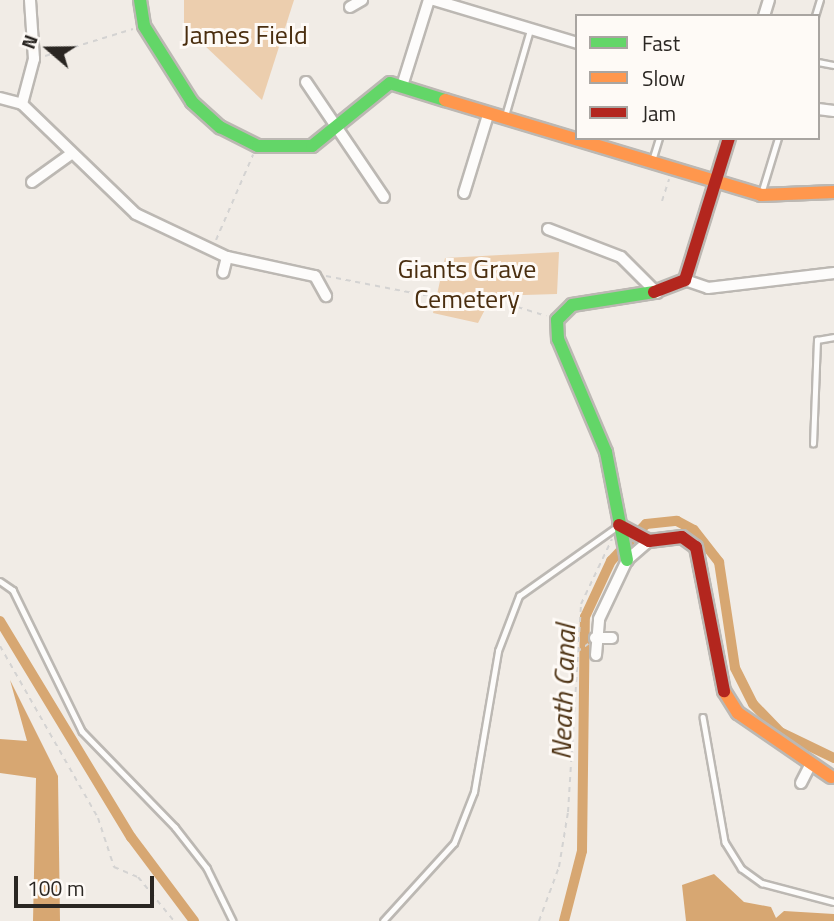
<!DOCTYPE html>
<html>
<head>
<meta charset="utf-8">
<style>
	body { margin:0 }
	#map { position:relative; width:834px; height:921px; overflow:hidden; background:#f1ece6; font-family:"Titillium Web",sans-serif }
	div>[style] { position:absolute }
	.green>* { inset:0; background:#ecceae }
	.water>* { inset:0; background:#d7a772 }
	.canal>* { height:10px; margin:-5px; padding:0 5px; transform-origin:5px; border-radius:5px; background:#d7a772 }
	.path>* { height:2px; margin-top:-1px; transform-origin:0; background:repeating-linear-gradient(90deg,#d4d3d2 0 5px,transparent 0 10px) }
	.roads { filter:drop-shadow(2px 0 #bcb8b3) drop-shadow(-2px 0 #bcb8b3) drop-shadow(0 2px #bcb8b3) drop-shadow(0 -2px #bcb8b3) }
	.lane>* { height:4.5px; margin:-2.25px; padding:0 2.25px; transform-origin:2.25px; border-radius:2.25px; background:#fdfcfb }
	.street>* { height:10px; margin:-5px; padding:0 5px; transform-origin:5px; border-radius:5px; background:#fdfcfb }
	.fast>* { height:12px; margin:-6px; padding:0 6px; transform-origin:6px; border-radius:6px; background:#63d668 }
	.slow>* { height:12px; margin:-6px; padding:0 6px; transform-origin:6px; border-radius:6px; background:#ff974d }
	.jam>* { height:12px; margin:-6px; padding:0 6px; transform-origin:6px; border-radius:6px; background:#b3261e }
	span { translate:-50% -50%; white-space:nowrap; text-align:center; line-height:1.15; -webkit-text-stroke:6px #fefaf6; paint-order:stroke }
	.park-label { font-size:26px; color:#4a2e0f }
	.water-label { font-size:28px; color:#4f3415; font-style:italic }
	.legend { position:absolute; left:575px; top:14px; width:245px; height:126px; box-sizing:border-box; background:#fefaf6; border:2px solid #a9a5a1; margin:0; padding:9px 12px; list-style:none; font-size:21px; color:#2a2622 }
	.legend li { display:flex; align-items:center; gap:14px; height:35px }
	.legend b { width:35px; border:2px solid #a9a5a1 }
	.north { position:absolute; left:14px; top:14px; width:70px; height:70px; -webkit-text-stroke:5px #fefaf6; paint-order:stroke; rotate:290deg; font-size:19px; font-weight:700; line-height:28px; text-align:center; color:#2a2622 }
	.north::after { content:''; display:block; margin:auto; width:24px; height:32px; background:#2a2622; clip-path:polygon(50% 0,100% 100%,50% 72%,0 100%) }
	.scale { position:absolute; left:14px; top:876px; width:140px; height:32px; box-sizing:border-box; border:4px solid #2a2622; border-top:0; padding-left:9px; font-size:21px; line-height:24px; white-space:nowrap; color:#2a2622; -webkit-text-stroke:5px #fefaf6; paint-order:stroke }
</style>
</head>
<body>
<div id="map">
	<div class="green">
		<i style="clip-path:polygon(184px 0,294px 0,262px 100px,184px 26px)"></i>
		<i style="clip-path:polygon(559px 252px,557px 294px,492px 296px,478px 323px,433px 313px,445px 258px)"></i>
	</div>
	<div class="water">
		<i style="clip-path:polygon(10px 680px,58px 776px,60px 921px,33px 921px,36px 778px,0 773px,0 739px,27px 741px)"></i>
		<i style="clip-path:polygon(714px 874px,744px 902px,771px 907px,776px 918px,784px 911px,834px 914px,834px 921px,686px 921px,682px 885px)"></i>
	</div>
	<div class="canal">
		<i style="left:0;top:621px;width:253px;rotate:58.8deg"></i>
		<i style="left:131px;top:837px;width:105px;rotate:53.1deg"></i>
		<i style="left:564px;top:921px;width:72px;rotate:-75.6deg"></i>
		<i style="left:582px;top:851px;width:234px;rotate:-89.3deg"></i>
		<i style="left:585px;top:617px;width:62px;rotate:-65.1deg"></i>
		<i style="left:611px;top:561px;width:51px;rotate:-46.6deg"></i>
		<i style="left:646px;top:524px;width:31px;rotate:-6deg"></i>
		<i style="left:677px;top:521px;width:19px;rotate:28deg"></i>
		<i style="left:694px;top:530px;width:41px;rotate:52deg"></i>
		<i style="left:719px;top:562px;width:107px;rotate:81.4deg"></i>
		<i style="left:735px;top:668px;width:40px;rotate:63.4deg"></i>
		<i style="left:753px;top:704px;width:39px;rotate:46deg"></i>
		<i style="left:780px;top:732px;width:60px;rotate:25.7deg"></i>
	</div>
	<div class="path">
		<i style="left:45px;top:56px;width:92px;rotate:-17.1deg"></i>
		<i style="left:662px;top:201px;width:23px;rotate:-72deg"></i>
		<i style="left:216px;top:240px;width:93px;rotate:-66.5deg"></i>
		<i style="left:326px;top:276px;width:99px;rotate:11.1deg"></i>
		<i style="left:423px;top:295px;width:66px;rotate:2.6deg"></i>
		<i style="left:489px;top:298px;width:60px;rotate:17.5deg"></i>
		<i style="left:0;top:646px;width:198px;rotate:60.3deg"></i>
		<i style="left:98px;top:818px;width:52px;rotate:71.9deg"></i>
		<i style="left:114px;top:867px;width:26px;rotate:23deg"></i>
		<i style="left:138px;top:877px;width:57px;rotate:50.7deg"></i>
		<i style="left:577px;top:652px;width:14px;rotate:-36deg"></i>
		<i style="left:539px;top:921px;width:58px;rotate:-69.7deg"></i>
		<i style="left:559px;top:867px;width:56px;rotate:-80.7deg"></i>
		<i style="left:568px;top:812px;width:208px;rotate:-86.4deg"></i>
		<i style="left:581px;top:604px;width:72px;rotate:-64.5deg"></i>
	</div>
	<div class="roads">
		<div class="lane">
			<i style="left:815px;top:16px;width:17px;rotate:-73deg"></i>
			<i style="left:818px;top:62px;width:16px;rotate:11deg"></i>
			<i style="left:505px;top:116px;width:90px;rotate:-73.8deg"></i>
			<i style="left:652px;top:161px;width:24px;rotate:-73deg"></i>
			<i style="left:761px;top:194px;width:59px;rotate:-73.1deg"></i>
			<i style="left:813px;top:444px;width:104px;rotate:-87.8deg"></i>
			<i style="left:817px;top:340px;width:17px;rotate:-10deg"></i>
			<i style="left:0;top:581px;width:16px;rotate:35deg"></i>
			<i style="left:13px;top:590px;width:157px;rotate:63.9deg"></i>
			<i style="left:82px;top:731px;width:134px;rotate:45.9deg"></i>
			<i style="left:175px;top:827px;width:52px;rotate:52deg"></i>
			<i style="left:207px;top:868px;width:59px;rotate:63.9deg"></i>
			<i style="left:703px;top:717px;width:127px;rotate:80deg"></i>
			<i style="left:725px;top:842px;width:31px;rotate:58deg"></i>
			<i style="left:741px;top:868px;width:26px;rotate:36deg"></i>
			<i style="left:762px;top:883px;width:74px;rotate:14.8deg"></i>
			<i style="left:383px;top:921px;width:105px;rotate:-47.7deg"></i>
			<i style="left:454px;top:843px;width:55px;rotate:-68.6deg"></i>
			<i style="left:474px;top:792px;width:143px;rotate:-80.3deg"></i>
			<i style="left:498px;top:651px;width:59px;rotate:-69.1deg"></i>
			<i style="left:519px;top:596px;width:121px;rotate:-35.3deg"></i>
		</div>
		<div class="street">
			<i style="left:434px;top:0;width:149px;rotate:16.7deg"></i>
			<i style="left:350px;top:7px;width:14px;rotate:-30deg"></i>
			<i style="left:764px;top:16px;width:17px;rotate:-73deg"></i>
			<i style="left:306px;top:82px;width:139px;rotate:55.9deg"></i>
			<i style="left:402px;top:86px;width:90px;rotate:-72.6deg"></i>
			<i style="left:0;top:98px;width:23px;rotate:15deg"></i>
			<i style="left:22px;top:104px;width:158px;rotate:44deg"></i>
			<i style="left:136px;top:214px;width:101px;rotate:25.3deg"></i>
			<i style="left:227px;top:257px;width:16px;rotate:104deg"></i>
			<i style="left:22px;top:104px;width:47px;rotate:-75.1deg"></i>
			<i style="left:34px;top:59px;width:59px;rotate:-93.9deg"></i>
			<i style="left:818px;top:109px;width:16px;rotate:7deg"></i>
			<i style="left:32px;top:182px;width:48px;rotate:-35.7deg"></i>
			<i style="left:464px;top:193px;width:82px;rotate:-72.9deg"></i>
			<i style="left:548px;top:229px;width:78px;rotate:21deg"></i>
			<i style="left:621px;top:257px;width:51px;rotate:45deg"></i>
			<i style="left:227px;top:257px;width:90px;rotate:12.2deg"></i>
			<i style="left:315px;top:276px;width:23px;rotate:61deg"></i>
			<i style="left:685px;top:280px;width:24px;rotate:19deg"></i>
			<i style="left:708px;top:288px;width:127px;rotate:-6.8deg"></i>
			<i style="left:595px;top:638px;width:17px"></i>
			<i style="left:596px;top:655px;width:36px;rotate:-85deg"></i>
			<i style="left:599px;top:619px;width:65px;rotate:-64.6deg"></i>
			<i style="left:627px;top:560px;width:29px;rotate:-41deg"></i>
			<i style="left:801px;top:783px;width:20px;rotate:-63deg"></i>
		</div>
		<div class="fast">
			<i style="left:140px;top:0;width:26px;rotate:81deg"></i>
			<i style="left:144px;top:26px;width:90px;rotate:57.7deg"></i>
			<i style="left:192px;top:102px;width:38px;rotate:42deg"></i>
			<i style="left:220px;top:127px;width:42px;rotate:26.6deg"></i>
			<i style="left:258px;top:146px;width:54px"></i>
			<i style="left:312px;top:146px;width:100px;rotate:-38.9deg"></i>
			<i style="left:390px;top:83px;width:58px;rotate:17.2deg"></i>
			<i style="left:627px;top:560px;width:110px;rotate:-101deg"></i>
			<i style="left:606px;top:452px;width:123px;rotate:-113deg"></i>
			<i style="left:558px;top:339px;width:19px;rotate:-93deg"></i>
			<i style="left:557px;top:320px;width:21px;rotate:-45deg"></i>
			<i style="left:572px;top:305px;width:83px;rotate:-9deg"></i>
		</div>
		<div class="slow">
			<i style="left:445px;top:100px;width:330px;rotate:16.7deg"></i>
			<i style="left:761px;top:195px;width:73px;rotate:-2.4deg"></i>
			<i style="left:724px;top:691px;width:26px;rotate:58deg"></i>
			<i style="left:738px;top:713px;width:113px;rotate:34.5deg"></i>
		</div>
		<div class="jam">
			<i style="left:654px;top:292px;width:33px;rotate:-21deg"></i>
			<i style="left:685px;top:280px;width:149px;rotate:-72.8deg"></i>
			<i style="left:619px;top:525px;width:34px;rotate:28deg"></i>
			<i style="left:649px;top:541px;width:33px;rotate:-7deg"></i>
			<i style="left:682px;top:537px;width:17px;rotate:36deg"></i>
			<i style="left:696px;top:547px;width:147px;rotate:79deg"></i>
		</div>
	</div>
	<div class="park-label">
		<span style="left:245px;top:35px">James Field</span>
		<span style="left:467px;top:284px">Giants Grave<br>Cemetery</span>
	</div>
	<div class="water-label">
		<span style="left:563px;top:692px;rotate:-88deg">Neath Canal</span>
	</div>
	<ul class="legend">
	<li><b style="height:9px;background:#63d668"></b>Fast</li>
	<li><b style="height:9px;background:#ff974d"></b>Slow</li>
	<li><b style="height:9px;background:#b3261e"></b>Jam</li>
	</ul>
	<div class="north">N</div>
	<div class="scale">100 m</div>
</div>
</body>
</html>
